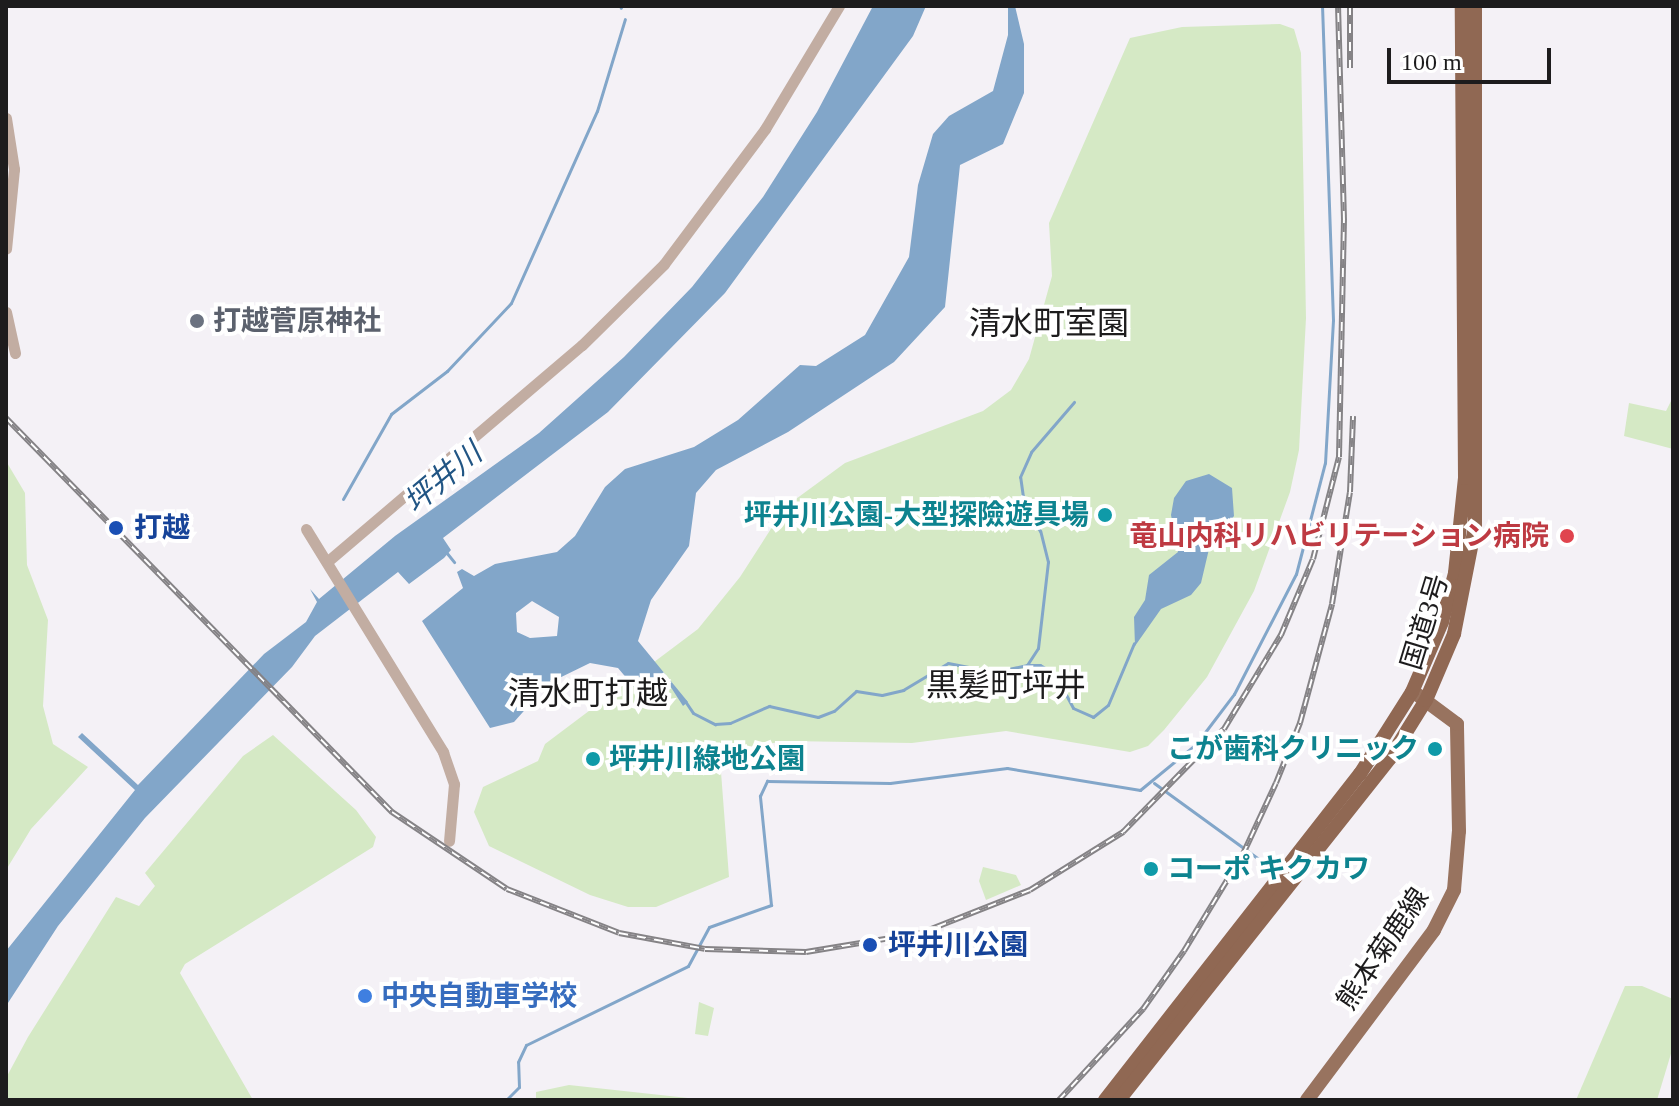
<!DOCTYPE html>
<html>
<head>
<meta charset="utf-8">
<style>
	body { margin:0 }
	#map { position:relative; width:1679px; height:1106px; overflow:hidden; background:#f4f1f6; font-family:"Times New Roman","Noto Sans JP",serif }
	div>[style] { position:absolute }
	.green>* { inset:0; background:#d5e9c5 }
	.water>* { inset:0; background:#82a6c9 }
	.stream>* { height:3px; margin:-1.5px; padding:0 1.5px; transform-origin:1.5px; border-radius:1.5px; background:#82a6c9 }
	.tertiary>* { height:11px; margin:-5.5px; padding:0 5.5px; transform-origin:5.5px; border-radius:5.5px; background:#c2ada2 }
	.primary>* { height:14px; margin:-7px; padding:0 7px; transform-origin:7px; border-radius:7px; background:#98735f }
	.trunk>* { height:14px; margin:-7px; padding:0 7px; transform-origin:7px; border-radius:7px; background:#906853 }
	.rail>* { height:6px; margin-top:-3px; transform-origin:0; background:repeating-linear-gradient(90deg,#fff 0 9px,#858386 0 18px); box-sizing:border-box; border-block:2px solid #858386 }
	.dots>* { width:22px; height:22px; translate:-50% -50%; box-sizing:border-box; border:4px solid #fff; border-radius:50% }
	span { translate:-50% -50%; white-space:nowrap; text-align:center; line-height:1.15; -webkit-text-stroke:8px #fff; paint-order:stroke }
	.worship-label { font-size:28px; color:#5b616d; font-weight:700 }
	.left { translate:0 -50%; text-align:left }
	.culture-label { font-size:28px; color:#0d838f; font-weight:700 }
	.right { translate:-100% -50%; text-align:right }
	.transit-label { font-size:28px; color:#164399; font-weight:700 }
	.health-label { font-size:28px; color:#be3a42; font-weight:700 }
	.street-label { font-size:28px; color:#1d1c1d }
	.shop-label { font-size:28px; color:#366cbe; font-weight:700 }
	.water-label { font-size:30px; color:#215584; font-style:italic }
	.quarter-label { font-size:32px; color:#1d1c1d }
	.frame { position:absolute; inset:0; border:8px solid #1d1c1d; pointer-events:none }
	.scale { position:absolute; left:1387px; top:48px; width:164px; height:36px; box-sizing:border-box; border:4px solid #1d1c1d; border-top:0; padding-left:10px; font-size:24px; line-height:28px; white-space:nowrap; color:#1d1c1d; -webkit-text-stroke:6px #fff; paint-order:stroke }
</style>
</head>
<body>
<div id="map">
	<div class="green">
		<i style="clip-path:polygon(1280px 24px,1294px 29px,1301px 53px,1306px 318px,1299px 450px,1290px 492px,1254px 591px,1207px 677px,1164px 730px,1148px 746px,1130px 752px,1006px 731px,912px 743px,787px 741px,740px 748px,723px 763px,721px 772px,729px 877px,656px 907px,628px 907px,590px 895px,489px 846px,474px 812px,483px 787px,538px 761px,545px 744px,698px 629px,740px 577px,785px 507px,845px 463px,983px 411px,1011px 390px,1029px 359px,1052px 276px,1049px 223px,1130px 38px,1182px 27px)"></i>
		<i style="clip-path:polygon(1673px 397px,1673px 449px,1624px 436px,1629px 403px,1666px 411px)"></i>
		<i style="clip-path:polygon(6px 461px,25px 493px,27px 565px,48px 620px,43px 706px,53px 744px,88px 767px,31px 829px,6px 870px)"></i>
		<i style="clip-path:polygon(273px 735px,356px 810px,376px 837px,373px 847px,185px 964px,180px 973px,253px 1100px,6px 1100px,6px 1078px,28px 1037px,116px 897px,139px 906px,155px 886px,145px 873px,243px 756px)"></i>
		<i style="clip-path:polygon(983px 867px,1016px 875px,1021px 885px,986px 900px,979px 881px)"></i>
		<i style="clip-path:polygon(1625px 986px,1642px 986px,1673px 999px,1673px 1047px,1657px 1100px,1576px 1100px)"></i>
		<i style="clip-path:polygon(699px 1002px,714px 1008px,708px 1036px,695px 1034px)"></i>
		<i style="clip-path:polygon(569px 1085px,697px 1099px,697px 1100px,536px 1100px,536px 1092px)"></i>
	</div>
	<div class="water">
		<i style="clip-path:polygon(873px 6px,926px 6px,913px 36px,725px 293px,608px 412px,443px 538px,451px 550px,444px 558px,409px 584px,398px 572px,315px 636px,292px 667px,145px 818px,58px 926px,6px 1006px,6px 951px,135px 790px,78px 737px,82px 733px,138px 785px,264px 654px,306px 622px,317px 602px,310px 589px,319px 599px,395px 536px,539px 433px,624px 357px,692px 287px,763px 197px,817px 112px)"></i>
		<i style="clip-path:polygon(evenodd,1008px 6px,1015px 6px,1024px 44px,1024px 93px,1003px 144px,960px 165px,945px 307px,894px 362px,788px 432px,716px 470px,696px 493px,689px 546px,651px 600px,638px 641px,688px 702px,683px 706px,665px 678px,634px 687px,618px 668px,590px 663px,549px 683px,514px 722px,490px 728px,422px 621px,463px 588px,457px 572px,462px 569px,474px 576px,495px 564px,557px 552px,575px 536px,605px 487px,625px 469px,694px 447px,738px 420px,800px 365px,816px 366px,865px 335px,909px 257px,918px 185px,933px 134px,949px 116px,993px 91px,1008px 35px,1008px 6px,532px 601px,559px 617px,557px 636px,530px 638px,517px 632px,516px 613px,532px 601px)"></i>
		<i style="clip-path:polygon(1209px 474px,1232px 488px,1234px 516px,1209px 549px,1201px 583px,1191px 595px,1161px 609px,1135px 646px,1134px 617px,1145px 600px,1149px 575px,1178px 552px,1171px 515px,1174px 498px,1186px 481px)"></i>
	</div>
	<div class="stream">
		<i style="left:620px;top:6px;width:2px;rotate:63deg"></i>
		<i style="left:343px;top:499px;width:98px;rotate:-60.5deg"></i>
		<i style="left:391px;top:414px;width:71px;rotate:-37.5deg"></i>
		<i style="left:447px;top:371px;width:93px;rotate:-46.7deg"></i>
		<i style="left:511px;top:303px;width:210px;rotate:-65.9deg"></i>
		<i style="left:597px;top:111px;width:96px;rotate:-73.1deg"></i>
		<i style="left:446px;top:552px;width:13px;rotate:51deg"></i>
		<i style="left:1027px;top:665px;width:13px"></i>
		<i style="left:1040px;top:665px;width:17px;rotate:31deg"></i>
		<i style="left:1055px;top:674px;width:38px;rotate:62deg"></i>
		<i style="left:1073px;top:708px;width:22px;rotate:24deg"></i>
		<i style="left:1093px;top:717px;width:19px;rotate:-39deg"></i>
		<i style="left:1108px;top:705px;width:67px;rotate:-67.2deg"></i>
		<i style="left:685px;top:701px;width:14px;rotate:56deg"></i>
		<i style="left:693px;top:713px;width:25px;rotate:27deg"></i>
		<i style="left:715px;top:724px;width:15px;rotate:-4deg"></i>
		<i style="left:730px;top:723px;width:43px;rotate:-23.6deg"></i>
		<i style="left:769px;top:706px;width:50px;rotate:12.7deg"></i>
		<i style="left:818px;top:717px;width:17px;rotate:-21deg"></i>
		<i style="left:834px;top:711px;width:30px;rotate:-42deg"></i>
		<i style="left:856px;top:691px;width:26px;rotate:9deg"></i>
		<i style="left:882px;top:695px;width:22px;rotate:-13deg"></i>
		<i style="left:903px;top:690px;width:52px;rotate:-31deg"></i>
		<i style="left:948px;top:663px;width:47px;rotate:11.1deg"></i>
		<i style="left:994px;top:672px;width:34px;rotate:-12deg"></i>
		<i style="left:1027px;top:665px;width:20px;rotate:-57deg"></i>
		<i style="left:1038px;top:648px;width:87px;rotate:-83.4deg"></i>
		<i style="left:1048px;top:562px;width:32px;rotate:-104deg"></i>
		<i style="left:1040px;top:531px;width:31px;rotate:-121deg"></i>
		<i style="left:1024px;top:504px;width:27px;rotate:-98deg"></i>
		<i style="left:1020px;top:477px;width:27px;rotate:-66deg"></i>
		<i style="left:1031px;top:452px;width:66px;rotate:-49.3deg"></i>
		<i style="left:1154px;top:783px;width:140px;rotate:36deg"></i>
		<i style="left:506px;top:1100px;width:18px;rotate:-45deg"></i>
		<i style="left:519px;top:1087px;width:25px;rotate:-92deg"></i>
		<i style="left:518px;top:1062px;width:19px;rotate:-65deg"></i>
		<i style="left:526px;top:1045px;width:180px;rotate:-26deg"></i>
		<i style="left:688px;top:966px;width:44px;rotate:-61.7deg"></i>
		<i style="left:709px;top:927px;width:66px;rotate:-19.5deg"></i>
		<i style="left:771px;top:905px;width:110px;rotate:-95.8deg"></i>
		<i style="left:760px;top:796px;width:17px;rotate:-65deg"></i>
		<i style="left:767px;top:781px;width:123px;rotate:0.9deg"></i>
		<i style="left:890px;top:783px;width:118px;rotate:-7.3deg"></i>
		<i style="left:1007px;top:768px;width:135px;rotate:9.4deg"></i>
		<i style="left:1140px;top:790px;width:72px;rotate:-39.4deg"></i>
		<i style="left:1196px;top:744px;width:63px;rotate:-52.8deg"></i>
		<i style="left:1234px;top:694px;width:135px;rotate:-62.7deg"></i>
		<i style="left:1296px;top:574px;width:115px;rotate:-75.4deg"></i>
		<i style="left:1325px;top:463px;width:143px;rotate:-86.8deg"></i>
		<i style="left:1333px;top:320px;width:314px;rotate:-92deg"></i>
	</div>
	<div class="tertiary">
		<i style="left:6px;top:118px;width:52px;rotate:81.1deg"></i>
		<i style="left:14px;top:169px;width:80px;rotate:95.7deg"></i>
		<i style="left:6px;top:312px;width:42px;rotate:77.6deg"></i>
		<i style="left:306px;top:529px;width:262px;rotate:58.4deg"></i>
		<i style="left:443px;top:752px;width:34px;rotate:71deg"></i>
		<i style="left:454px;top:784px;width:57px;rotate:95deg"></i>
		<i style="left:328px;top:561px;width:333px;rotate:-40.4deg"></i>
		<i style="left:582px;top:345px;width:115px;rotate:-44.6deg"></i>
		<i style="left:664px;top:264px;width:169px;rotate:-53.2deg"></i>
		<i style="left:765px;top:129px;width:144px;rotate:-59deg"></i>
	</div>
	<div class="primary">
		<i style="left:1307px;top:1100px;width:212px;rotate:-53.2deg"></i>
		<i style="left:1434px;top:930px;width:45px;rotate:-63.4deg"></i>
		<i style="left:1454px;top:890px;width:59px;rotate:-85.2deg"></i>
		<i style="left:1459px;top:831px;width:107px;rotate:-91.1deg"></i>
		<i style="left:1457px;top:724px;width:49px;rotate:-143.4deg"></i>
	</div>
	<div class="trunk">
		<i style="left:1105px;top:1100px;width:414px;rotate:-52deg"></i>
		<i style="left:1360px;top:774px;width:97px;rotate:-57.6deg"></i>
		<i style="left:1412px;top:692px;width:76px;rotate:-66.8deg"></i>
		<i style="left:1442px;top:622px;width:51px;rotate:-75.1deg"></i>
		<i style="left:1455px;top:573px;width:96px;rotate:-84deg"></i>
		<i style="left:1465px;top:478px;width:472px;rotate:-90.4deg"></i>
		<i style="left:1119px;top:1100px;width:436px;rotate:-51.6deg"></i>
		<i style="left:1390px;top:758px;width:68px;rotate:-58.2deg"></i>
		<i style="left:1426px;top:700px;width:72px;rotate:-67deg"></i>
		<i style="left:1454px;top:634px;width:109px;rotate:-78.9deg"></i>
		<i style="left:1475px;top:527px;width:521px;rotate:-90deg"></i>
	</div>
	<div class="rail">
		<i style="left:1350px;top:6px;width:62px;rotate:90deg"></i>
		<i style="left:6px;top:418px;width:552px;rotate:45.59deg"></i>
		<i style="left:392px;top:812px;width:138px;rotate:33.8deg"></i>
		<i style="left:507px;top:889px;width:120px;rotate:21.4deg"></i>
		<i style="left:619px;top:933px;width:87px;rotate:10.5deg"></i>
		<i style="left:705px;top:949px;width:101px;rotate:1.7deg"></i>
		<i style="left:806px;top:952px;width:117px;rotate:-9.4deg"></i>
		<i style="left:921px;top:933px;width:117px;rotate:-21.5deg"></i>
		<i style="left:1030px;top:890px;width:110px;rotate:-31.9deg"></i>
		<i style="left:1123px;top:832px;width:144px;rotate:-45.6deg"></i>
		<i style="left:1224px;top:729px;width:110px;rotate:-58.8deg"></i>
		<i style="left:1281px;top:635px;width:82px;rotate:-67.2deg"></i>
		<i style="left:1313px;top:559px;width:105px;rotate:-75.7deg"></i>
		<i style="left:1339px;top:457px;width:237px;rotate:-88.8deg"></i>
		<i style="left:1344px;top:220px;width:214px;rotate:-91.6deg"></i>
		<i style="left:1059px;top:1100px;width:124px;rotate:-47.3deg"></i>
		<i style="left:1143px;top:1009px;width:71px;rotate:-54.7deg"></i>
		<i style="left:1184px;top:951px;width:114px;rotate:-58.7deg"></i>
		<i style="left:1243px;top:854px;width:78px;rotate:-65.1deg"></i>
		<i style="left:1276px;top:783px;width:65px;rotate:-68.2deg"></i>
		<i style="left:1300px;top:723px;width:123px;rotate:-74.9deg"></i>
		<i style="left:1332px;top:604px;width:113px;rotate:-80.9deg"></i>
		<i style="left:1350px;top:492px;width:76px;rotate:-87.7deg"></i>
	</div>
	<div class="dots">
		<i style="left:197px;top:321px;background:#6b7280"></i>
		<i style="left:1105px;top:515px;background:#0f9aa8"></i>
		<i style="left:116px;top:528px;background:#1a4fb4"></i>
		<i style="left:1567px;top:536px;background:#e0444e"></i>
		<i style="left:1435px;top:749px;background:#0f9aa8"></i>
		<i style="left:593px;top:759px;background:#0f9aa8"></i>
		<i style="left:1151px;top:869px;background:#0f9aa8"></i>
		<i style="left:870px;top:945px;background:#1a4fb4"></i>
		<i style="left:365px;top:996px;background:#3f7fe0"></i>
	</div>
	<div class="worship-label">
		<span class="left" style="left:213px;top:321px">打越菅原神社</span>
	</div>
	<div class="culture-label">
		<span class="right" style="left:1089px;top:515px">坪井川公園-大型探險遊具場</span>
		<span class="right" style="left:1419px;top:749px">こが歯科クリニック</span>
		<span class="left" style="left:609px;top:759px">坪井川綠地公園</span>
		<span class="left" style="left:1167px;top:869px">コーポ キクカワ</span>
	</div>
	<div class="transit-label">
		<span class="left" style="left:134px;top:528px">打越</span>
		<span class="left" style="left:888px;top:945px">坪井川公園</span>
	</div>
	<div class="health-label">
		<span class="right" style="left:1549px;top:536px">竜山内科リハビリテーション病院</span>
	</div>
	<div class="street-label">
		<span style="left:1425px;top:622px;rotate:-73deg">国道3号</span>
		<span style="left:1383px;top:949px;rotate:-56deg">熊本菊鹿線</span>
	</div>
	<div class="shop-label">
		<span class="left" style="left:381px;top:996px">中央自動車学校</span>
	</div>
	<div class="water-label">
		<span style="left:443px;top:478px;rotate:-40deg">坪井川</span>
	</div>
	<div class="quarter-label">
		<span style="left:1049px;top:323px">清水町室園</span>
		<span style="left:1006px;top:685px">黒髪町坪井</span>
		<span style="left:588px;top:693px">清水町打越</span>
	</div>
	<div class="frame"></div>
	<div class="scale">100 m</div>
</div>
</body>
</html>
